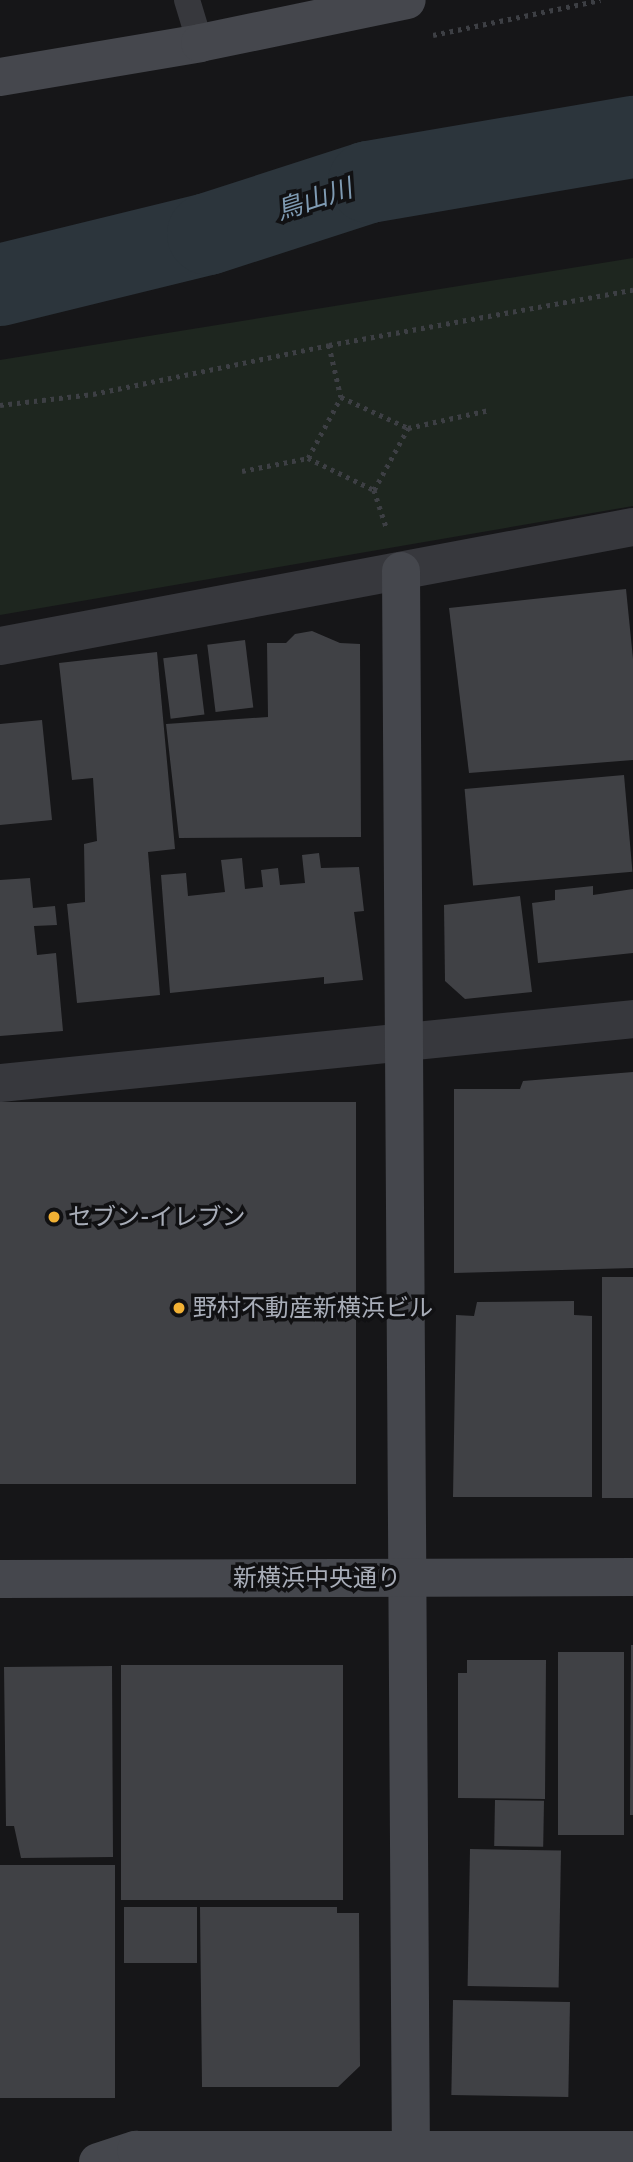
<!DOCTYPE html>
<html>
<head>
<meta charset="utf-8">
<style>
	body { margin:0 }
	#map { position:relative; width:633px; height:2162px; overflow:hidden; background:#161618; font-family:"IBM Plex Sans","Noto Sans JP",sans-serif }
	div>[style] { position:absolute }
	.green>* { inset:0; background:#1e261f }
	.river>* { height:82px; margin:-41px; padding:0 41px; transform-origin:41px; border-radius:41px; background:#2c353c }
	.building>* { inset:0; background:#404145; transform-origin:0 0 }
	.path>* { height:4.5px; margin-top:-2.25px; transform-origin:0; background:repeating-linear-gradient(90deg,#3d3f44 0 3.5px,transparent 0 8.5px) }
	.lane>* { height:26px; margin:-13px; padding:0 13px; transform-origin:13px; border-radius:13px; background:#37383d }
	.street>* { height:38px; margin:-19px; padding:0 19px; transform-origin:19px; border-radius:19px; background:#37383d }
	.secondary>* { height:38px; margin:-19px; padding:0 19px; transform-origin:19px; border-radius:19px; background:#45474d }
	.dots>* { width:19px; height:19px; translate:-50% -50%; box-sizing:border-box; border:4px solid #111113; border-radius:50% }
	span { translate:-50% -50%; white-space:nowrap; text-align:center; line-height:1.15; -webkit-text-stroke:7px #111113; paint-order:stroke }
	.poi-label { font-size:24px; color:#a8adb8 }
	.left { translate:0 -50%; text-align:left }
	.street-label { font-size:24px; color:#a8adb8 }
	.water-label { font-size:26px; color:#7f9bb3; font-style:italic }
</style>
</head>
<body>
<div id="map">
	<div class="green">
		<i style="clip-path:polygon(633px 258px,633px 506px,0 615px,0 360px)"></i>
	</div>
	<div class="river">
		<i style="left:0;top:285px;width:214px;rotate:-13.8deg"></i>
		<i style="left:208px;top:234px;width:169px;rotate:-17.9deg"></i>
		<i style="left:369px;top:182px;width:268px;rotate:-9.7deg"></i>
	</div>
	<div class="building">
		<i style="clip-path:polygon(626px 589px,633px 659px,633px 760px,469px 773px,449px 608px)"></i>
		<i style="clip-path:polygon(312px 631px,340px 643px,360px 644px,361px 837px,179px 838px,166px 724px,268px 717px,267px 643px,286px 643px,295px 634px)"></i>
		<i style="left:245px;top:640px;width:68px;height:38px;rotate:83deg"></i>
		<i style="clip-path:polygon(157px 652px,175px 849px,148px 852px,160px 995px,77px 1003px,67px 904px,85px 902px,84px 844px,97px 841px,93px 778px,72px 780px,59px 663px)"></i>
		<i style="left:197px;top:654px;width:61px;height:34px;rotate:83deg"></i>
		<i style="clip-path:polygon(42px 720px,52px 820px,0 825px,0 724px)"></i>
		<i style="left:624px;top:775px;width:97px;height:160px;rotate:85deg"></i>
		<i style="clip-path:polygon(319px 853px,321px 868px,359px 867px,364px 911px,354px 912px,363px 980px,324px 984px,324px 977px,170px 993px,161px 875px,186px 873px,188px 896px,225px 892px,221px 860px,242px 858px,245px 889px,263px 887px,261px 870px,278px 868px,280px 885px,305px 883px,302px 855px)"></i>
		<i style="clip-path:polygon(30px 878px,33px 908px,55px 906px,57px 925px,34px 926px,37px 955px,56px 953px,63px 1031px,0 1036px,0 880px)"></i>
		<i style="clip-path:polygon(593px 886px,593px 895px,633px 889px,633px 953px,538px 963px,532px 903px,555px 900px,555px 890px)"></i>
		<i style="clip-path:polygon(520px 896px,532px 992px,465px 999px,445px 981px,444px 905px)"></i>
		<i style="clip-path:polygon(633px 1072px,633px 1268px,454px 1273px,454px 1089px,520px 1089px,523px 1081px)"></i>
		<i style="left:356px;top:1102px;width:382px;height:357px;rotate:90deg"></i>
		<i style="left:602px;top:1277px;width:31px;height:221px"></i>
		<i style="clip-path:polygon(574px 1301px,574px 1315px,592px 1316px,592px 1497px,453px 1497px,456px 1315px,474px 1316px,477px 1302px)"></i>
		<i style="clip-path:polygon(631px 1645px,633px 1645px,633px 1815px,630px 1815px)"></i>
		<i style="left:558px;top:1652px;width:66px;height:183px"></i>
		<i style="clip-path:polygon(467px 1660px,546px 1660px,545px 1799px,458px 1798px,458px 1673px,467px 1673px)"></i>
		<i style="left:343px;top:1665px;width:235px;height:222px;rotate:90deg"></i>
		<i style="clip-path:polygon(112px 1666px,113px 1857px,21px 1858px,14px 1826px,6px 1826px,4px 1667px)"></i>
		<i style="left:495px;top:1800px;width:49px;height:46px;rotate:1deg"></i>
		<i style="left:470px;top:1849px;width:91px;height:137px;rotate:1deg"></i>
		<i style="left:0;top:1865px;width:115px;height:233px"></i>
		<i style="left:197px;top:1907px;width:56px;height:73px;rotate:90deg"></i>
		<i style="clip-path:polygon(200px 1907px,337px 1907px,337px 1913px,359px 1913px,360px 2066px,338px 2087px,202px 2087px)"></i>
		<i style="left:453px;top:2000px;width:117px;height:95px;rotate:1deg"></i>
	</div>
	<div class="path">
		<i style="left:433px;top:35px;width:171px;rotate:-11.8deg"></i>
		<i style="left:329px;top:345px;width:53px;rotate:77deg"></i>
		<i style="left:0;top:405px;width:94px;rotate:-6.7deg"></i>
		<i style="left:93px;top:394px;width:241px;rotate:-11.7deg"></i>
		<i style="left:329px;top:345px;width:309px;rotate:-10.3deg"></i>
		<i style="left:308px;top:458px;width:69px;rotate:-61.6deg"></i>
		<i style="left:341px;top:397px;width:74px;rotate:24.8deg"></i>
		<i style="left:408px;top:428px;width:83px;rotate:-12.5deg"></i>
		<i style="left:242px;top:471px;width:67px;rotate:-11.1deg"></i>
		<i style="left:308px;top:458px;width:73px;rotate:25.9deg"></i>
		<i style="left:374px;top:490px;width:71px;rotate:-61.3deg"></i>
		<i style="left:374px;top:490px;width:41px;rotate:71.6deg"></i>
	</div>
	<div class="lane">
		<i style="left:187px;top:0;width:45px;rotate:73.2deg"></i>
	</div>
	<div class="street">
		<i style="left:0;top:646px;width:644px;rotate:-10.65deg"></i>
		<i style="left:0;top:1083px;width:636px;rotate:-5.77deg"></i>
	</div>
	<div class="secondary">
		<i style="left:0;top:77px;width:203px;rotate:-9.6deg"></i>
		<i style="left:200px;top:43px;width:211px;rotate:-11.7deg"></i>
		<i style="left:401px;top:571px;width:1579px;rotate:89.64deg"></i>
		<i style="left:0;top:1579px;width:633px;rotate:-0.18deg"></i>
		<i style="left:98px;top:2162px;width:40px;rotate:-18deg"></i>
		<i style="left:136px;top:2150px;width:497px"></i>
	</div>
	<div class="dots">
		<i style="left:54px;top:1217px;background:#f2b134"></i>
		<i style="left:179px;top:1308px;background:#f2b134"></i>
	</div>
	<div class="poi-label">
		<span class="left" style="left:68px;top:1217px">セブン-イレブン</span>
		<span class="left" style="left:193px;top:1308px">野村不動産新横浜ビル</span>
	</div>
	<div class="street-label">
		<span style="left:317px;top:1578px">新横浜中央通り</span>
	</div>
	<div class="water-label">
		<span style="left:314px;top:199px;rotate:-18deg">鳥山川</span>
	</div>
</div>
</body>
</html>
